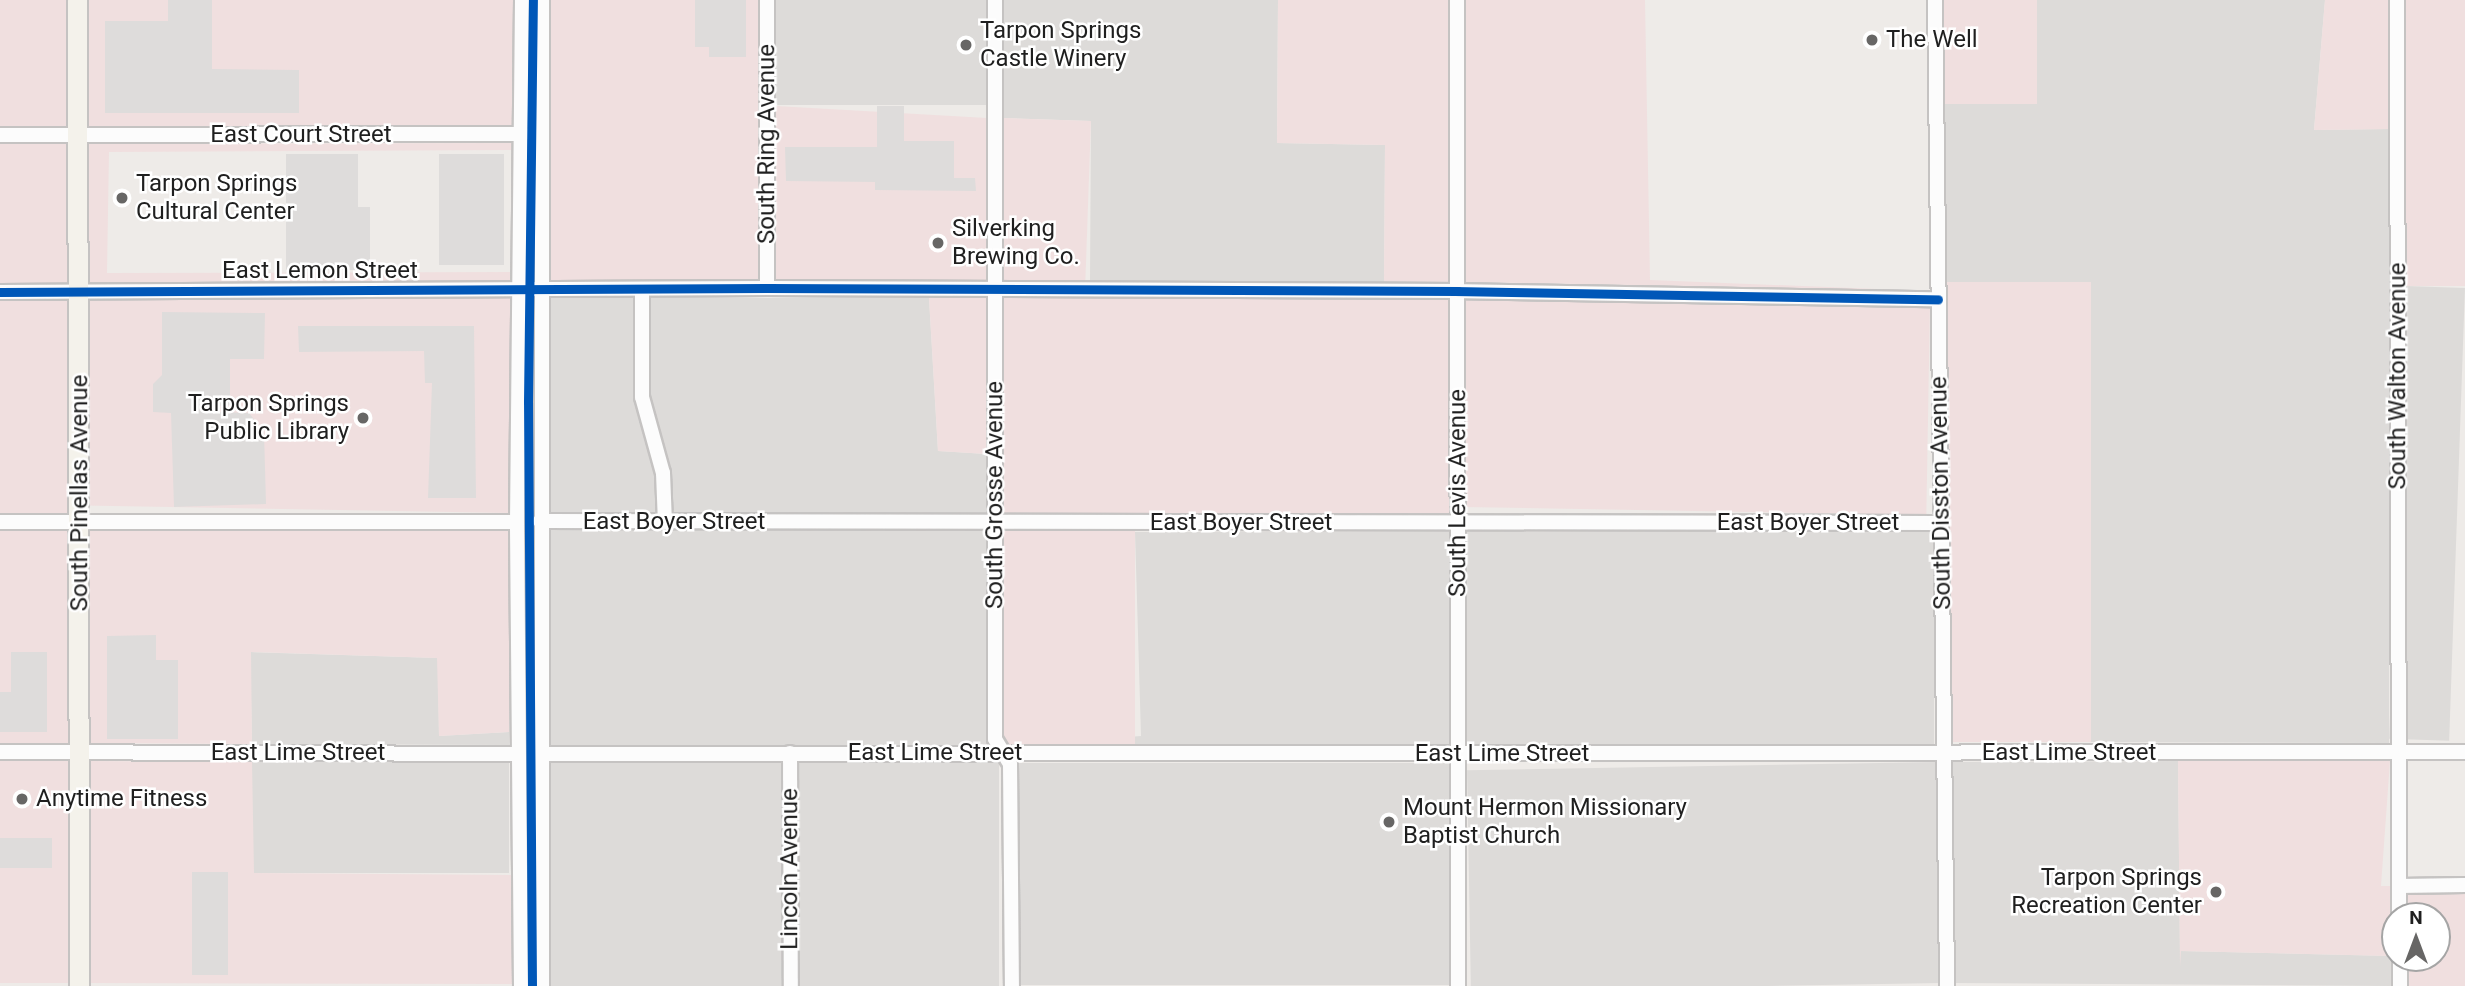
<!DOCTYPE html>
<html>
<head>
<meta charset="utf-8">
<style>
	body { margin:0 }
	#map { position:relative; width:2465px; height:986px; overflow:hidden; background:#eeebe8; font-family:Roboto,sans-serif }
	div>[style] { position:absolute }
	.residential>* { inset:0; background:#dddbd9; transform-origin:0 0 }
	.commercial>* { inset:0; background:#f0dfdf; transform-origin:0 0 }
	.parking>* { inset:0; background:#dedcdb; transform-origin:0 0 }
	.roads { filter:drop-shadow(2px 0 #c5c3c2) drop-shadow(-2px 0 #c5c3c2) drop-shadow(0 2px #c5c3c2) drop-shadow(0 -2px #c5c3c2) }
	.minor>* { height:14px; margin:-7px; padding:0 7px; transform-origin:7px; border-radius:7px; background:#fcfcfc }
	.secondary>* { height:19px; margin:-9.5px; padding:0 9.5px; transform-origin:9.5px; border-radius:9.5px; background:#f4f2eb }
	.cycleway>* { height:9px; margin:-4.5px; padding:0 4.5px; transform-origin:4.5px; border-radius:4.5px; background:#0057b8 }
	.dots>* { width:19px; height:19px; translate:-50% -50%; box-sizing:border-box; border:4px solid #fff; border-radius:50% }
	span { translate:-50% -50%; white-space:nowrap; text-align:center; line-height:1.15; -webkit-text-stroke:5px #fff; paint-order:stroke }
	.poi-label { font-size:24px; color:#1f1f1f }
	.left { translate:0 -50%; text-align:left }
	.right { translate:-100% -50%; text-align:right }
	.street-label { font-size:24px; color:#1f1f1f }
	.north { position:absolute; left:2381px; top:902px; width:70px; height:70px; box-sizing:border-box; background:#fff; border:2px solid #a5a5a5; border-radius:50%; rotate:0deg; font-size:19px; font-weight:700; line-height:28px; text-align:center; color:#1f1f1f }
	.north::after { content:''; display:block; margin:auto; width:24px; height:32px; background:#676665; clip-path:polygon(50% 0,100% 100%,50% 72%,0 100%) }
</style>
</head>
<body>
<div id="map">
	<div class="residential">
		<i style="left:775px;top:0;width:212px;height:105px"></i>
		<i style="clip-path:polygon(1003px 0,1278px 0,1277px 143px,1385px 145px,1384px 282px,1090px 280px,1091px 121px,1003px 118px)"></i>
		<i style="clip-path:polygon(2037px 0,2325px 0,2314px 130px,2389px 129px,2389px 743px,2090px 742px,2091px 282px,1946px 291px,1944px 104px,2032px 103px)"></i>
		<i style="left:2405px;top:286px;width:60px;height:453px;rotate:2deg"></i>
		<i style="clip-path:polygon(551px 298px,929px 298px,938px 451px,987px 454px,987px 513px,548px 513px)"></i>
		<i style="left:548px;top:530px;width:439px;height:215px"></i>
		<i style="clip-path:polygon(1135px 532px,1450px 532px,1451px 745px,1023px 745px,1141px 736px)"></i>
		<i style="left:1466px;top:532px;width:468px;height:213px"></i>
		<i style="clip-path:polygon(250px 652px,438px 658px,439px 736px,509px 732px,509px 745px,252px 744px)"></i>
		<i style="clip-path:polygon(2178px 761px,2180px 951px,2392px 956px,2392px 986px,1955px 983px,1952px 762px)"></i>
		<i style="left:252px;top:762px;width:257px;height:111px"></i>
		<i style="left:782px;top:762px;width:224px;height:235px;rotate:90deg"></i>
		<i style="left:798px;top:762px;width:201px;height:224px"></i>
		<i style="left:1937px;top:762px;width:221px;height:470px;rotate:89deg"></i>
		<i style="left:1017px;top:763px;width:434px;height:222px"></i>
	</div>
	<div class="commercial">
		<i style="left:0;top:0;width:69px;height:126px"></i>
		<i style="left:85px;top:0;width:429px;height:126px"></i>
		<i style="left:550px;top:0;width:209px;height:280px"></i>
		<i style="clip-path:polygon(1278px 0,1449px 0,1450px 282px,1384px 282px,1385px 145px,1277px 143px)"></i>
		<i style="clip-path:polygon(1465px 0,1645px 0,1650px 280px,1902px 290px,1466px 282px)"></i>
		<i style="left:1943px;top:0;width:94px;height:104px"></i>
		<i style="clip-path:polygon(2325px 0,2389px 0,2389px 129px,2314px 130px)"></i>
		<i style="left:2405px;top:0;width:60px;height:286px"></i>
		<i style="clip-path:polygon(775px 96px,776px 106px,987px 118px,987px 281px,775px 280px)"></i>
		<i style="left:1003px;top:118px;width:88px;height:163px;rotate:2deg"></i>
		<i style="clip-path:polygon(515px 143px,514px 150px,109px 152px,107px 273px,514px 272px,514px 280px,88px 283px,88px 144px)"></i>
		<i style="left:0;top:144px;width:72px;height:139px"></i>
		<i style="left:2091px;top:282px;width:460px;height:145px;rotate:90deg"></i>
		<i style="left:513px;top:298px;width:215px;height:425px;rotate:91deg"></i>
		<i style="clip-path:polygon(929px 298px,987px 298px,987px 454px,938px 451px)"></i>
		<i style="left:1002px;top:298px;width:448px;height:215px"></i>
		<i style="left:1466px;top:300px;width:464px;height:207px;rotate:1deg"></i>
		<i style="left:0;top:301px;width:72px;height:212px"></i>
		<i style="left:0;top:531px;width:72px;height:212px"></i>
		<i style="clip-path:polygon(88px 531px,509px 531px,509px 732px,439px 736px,437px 658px,251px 652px,252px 744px,88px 743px)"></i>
		<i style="left:1002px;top:531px;width:133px;height:214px"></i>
		<i style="left:0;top:761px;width:72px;height:222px"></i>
		<i style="clip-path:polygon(88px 761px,252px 762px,254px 873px,511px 875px,513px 984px,87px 983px)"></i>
		<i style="clip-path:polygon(2178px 761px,2390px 761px,2381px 886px,2391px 886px,2392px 956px,2181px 951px,2180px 967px)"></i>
		<i style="clip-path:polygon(2465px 894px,2465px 986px,2408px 986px,2408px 958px,2437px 958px,2437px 916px,2407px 916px,2407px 895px)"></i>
	</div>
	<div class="parking">
		<i style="clip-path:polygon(168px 0,212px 0,212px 69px,299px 70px,299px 113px,105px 113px,105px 21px,168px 21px)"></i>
		<i style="clip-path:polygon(695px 0,746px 0,746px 57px,709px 57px,709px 47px,695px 47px)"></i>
		<i style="clip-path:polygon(877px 106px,904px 106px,904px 141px,954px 141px,954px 178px,975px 178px,976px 191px,875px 190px,875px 182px,786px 181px,785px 147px,877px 147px)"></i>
		<i style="clip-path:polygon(286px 154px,358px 154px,358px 207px,370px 207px,370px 270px,286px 270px)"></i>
		<i style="left:439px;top:154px;width:65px;height:111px"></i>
		<i style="clip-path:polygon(162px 312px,265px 313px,264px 359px,230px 359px,230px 405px,216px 406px,216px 412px,249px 413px,264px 432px,266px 504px,174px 507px,171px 413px,153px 412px,153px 384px,162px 375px)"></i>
		<i style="clip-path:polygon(298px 326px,474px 326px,476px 498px,428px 498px,432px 383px,425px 383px,424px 351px,299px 352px)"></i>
		<i style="clip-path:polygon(156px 635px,156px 660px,178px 660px,178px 739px,107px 739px,107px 636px)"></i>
		<i style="clip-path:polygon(11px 652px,47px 652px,47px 732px,0 732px,0 692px,11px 692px)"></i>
		<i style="left:0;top:838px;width:52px;height:30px"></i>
		<i style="left:192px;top:872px;width:36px;height:103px"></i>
	</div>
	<div class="roads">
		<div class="minor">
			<i style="left:542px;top:0;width:986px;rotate:90deg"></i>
			<i style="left:767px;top:0;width:288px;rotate:90deg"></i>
			<i style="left:995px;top:0;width:739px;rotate:90deg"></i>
			<i style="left:995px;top:739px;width:29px;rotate:59deg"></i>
			<i style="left:1010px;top:764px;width:222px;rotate:89.5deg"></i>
			<i style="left:1457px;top:0;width:986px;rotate:89.94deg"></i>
			<i style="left:1935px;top:0;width:986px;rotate:89.3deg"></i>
			<i style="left:2397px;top:0;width:916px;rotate:89.87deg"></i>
			<i style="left:0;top:135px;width:523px;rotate:-0.11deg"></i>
			<i style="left:642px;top:289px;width:108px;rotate:90deg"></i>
			<i style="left:642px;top:397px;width:79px;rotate:74.6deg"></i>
			<i style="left:663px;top:473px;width:49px;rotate:87.7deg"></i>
			<i style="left:0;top:292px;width:767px;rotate:-0.3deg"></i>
			<i style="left:767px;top:288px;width:691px;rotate:0.25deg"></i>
			<i style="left:1458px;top:291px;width:480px;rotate:1deg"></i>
			<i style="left:540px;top:521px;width:1401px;rotate:0.08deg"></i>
			<i style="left:0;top:522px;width:517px"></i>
			<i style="left:0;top:752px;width:517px;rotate:0.22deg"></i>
			<i style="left:790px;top:753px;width:233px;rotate:89.8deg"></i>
			<i style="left:539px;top:754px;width:1926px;rotate:-0.06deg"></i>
			<i style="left:2399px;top:886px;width:66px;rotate:-0.9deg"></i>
			<i style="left:2400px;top:958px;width:28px;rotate:90deg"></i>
			<i style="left:521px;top:986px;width:464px;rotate:-90.5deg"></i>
			<i style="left:517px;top:522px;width:522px;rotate:-89.45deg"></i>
		</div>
		<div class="secondary">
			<i style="left:77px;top:0;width:986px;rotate:89.88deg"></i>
		</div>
	</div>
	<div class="cycleway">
		<i style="left:0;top:292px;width:767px;rotate:-0.3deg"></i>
		<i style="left:767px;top:288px;width:691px;rotate:0.25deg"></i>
		<i style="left:1458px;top:291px;width:480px;rotate:1deg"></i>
		<i style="left:532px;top:986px;width:584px;rotate:-90.39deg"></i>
		<i style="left:528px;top:402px;width:402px;rotate:-89.3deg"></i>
	</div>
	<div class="dots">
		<i style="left:1872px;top:40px;background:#676665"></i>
		<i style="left:966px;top:45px;background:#676665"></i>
		<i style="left:122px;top:198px;background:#676665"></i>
		<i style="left:938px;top:243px;background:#676665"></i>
		<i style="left:363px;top:418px;background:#676665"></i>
		<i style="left:22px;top:799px;background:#676665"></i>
		<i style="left:1389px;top:822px;background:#676665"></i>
		<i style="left:2216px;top:892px;background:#676665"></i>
	</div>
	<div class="poi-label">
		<span class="left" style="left:980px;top:45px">Tarpon Springs<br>Castle Winery</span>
		<span class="left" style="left:1886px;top:40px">The Well</span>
		<span class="left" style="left:136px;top:198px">Tarpon Springs<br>Cultural Center</span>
		<span class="left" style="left:952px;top:243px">Silverking<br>Brewing Co.</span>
		<span class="right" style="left:349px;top:418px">Tarpon Springs<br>Public Library</span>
		<span class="left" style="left:36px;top:799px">Anytime Fitness</span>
		<span class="left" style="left:1403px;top:822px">Mount Hermon Missionary<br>Baptist Church</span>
		<span class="right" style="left:2202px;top:892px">Tarpon Springs<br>Recreation Center</span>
	</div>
	<div class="street-label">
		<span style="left:301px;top:135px">East Court Street</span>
		<span style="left:767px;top:144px;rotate:-90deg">South Ring Avenue</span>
		<span style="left:320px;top:271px">East Lemon Street</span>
		<span style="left:2398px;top:376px;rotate:-90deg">South Walton Avenue</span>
		<span style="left:80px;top:493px;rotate:-90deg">South Pinellas Avenue</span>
		<span style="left:1458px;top:493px;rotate:-90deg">South Levis Avenue</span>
		<span style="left:1941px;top:493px;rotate:-91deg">South Disston Avenue</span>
		<span style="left:995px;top:495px;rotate:-90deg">South Grosse Avenue</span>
		<span style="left:674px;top:522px">East Boyer Street</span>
		<span style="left:1241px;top:523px">East Boyer Street</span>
		<span style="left:1808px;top:523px">East Boyer Street</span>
		<span style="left:298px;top:753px">East Lime Street</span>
		<span style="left:935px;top:753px">East Lime Street</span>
		<span style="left:2069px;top:753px">East Lime Street</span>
		<span style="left:1502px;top:754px">East Lime Street</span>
		<span style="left:790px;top:869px;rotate:-90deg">Lincoln Avenue</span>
	</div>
	<div class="north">N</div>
</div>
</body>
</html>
